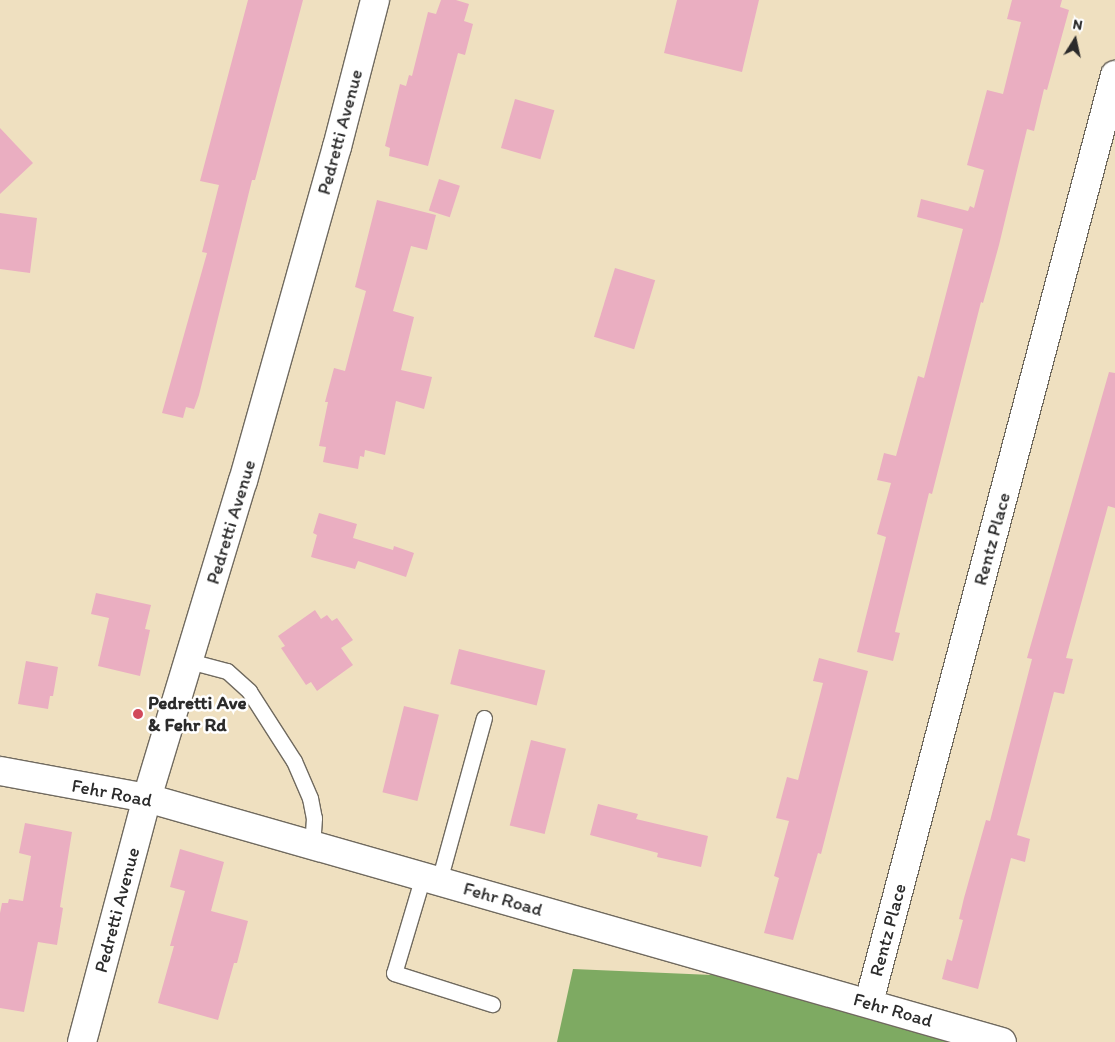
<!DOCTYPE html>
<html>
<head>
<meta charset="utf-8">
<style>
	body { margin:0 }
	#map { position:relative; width:1115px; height:1042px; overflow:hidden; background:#efe0c0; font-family:Itim,sans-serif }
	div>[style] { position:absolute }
	.forest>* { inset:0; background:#7eaa62 }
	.building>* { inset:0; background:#eaaec1; transform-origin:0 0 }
	.roads { filter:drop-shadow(1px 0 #706a5f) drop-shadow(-1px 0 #706a5f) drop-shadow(0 1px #706a5f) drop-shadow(0 -1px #706a5f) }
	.service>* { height:15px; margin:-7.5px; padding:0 7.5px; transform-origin:7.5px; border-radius:7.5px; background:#fff }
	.minor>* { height:28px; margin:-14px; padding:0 14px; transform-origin:14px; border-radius:14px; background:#fff }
	.tertiary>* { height:28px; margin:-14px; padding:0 14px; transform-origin:14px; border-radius:14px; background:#fff }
	.dots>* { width:14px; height:14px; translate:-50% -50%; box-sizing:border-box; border:2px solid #fff; border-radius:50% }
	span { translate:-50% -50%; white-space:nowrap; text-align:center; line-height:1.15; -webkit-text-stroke:5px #fff; paint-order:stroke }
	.street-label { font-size:19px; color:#2b2b2b }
	.poi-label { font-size:19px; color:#2b2b2b; font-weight:700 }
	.left { translate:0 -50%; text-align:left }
	.north { position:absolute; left:1050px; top:15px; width:50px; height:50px; -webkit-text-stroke:4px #fff; paint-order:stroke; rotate:10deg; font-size:14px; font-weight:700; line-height:20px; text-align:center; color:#2b2b2b }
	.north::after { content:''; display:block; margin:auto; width:18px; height:22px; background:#2b2b2b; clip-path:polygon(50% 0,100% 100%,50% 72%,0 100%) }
</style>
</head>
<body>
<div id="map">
	<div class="forest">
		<i style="clip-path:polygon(573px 969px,783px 978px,1002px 1042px,557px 1042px)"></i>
	</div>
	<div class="building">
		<i style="clip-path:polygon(248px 0,303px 0,255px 180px,252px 180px,199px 395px,194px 409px,186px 407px,183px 418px,162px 413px,207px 253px,202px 252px,219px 185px,200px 181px)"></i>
		<i style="clip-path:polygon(441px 0,456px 0,469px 4px,464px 21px,473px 24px,465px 55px,458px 53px,428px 166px,389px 156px,390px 148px,385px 146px,400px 84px,406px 86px,409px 75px,412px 76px,428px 12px,436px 14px)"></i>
		<i style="clip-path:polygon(677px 0,759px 0,742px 72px,664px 53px)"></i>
		<i style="clip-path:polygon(1012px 0,1062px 0,1060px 7px,1069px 10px,1047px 90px,1044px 89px,1034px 131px,1027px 129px,999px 245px,983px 303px,981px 302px,932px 494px,929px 493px,895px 632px,900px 633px,893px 661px,857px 652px,886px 537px,877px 534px,891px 483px,877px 480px,884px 453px,896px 456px,918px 376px,924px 378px,963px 229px,917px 217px,921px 199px,968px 211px,970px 206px,974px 208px,984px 170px,967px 165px,987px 90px,1003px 94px,1021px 22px,1007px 19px)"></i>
		<i style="left:515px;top:99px;width:41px;height:51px;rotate:16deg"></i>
		<i style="clip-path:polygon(0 128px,33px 163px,0 194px)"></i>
		<i style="left:439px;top:179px;width:22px;height:33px;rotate:18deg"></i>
		<i style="clip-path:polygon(377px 200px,436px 215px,427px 250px,411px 246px,393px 311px,414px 317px,401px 370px,432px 377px,424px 409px,396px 401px,385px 455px,365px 450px,364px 457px,360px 456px,358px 469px,323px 462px,326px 447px,319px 446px,328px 402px,325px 402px,334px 368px,345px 371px,366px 291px,355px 287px)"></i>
		<i style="clip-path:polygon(0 213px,37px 218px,30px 273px,0 269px)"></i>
		<i style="left:615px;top:268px;width:42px;height:72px;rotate:17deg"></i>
		<i style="clip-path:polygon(1109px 372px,1115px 373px,1115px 508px,1108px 506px,1066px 658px,1073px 659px,1064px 694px,1054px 692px,1017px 835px,1030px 839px,1025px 862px,1011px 858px,978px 989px,942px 979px,947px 959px,952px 961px,963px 920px,959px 919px,964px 898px,986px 820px,990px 821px,1032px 659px,1027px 658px)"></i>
		<i style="clip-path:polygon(319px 513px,357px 524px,353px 538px,393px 550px,394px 546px,414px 553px,406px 577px,358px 561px,355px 569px,311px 557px,317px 535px,313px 533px)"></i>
		<i style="clip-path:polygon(96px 593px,151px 605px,145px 629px,150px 630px,140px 676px,98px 666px,109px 618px,91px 614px)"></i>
		<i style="clip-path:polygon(315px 610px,321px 619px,327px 615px,332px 621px,337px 618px,353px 640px,341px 648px,353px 665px,317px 691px,311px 682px,306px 685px,281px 648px,285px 646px,278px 636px)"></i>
		<i style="left:459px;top:649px;width:89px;height:36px;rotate:14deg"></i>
		<i style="clip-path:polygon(819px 658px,868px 671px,821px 854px,818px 853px,793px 940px,764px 933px,779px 878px,774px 876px,789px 821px,776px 818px,787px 777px,798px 780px,823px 683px,813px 681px)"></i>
		<i style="clip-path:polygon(26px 661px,58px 667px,53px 696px,50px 696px,48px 709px,18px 704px)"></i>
		<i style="left:404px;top:706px;width:36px;height:89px;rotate:14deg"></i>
		<i style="left:531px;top:740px;width:36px;height:88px;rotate:14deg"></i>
		<i style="clip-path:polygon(598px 804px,638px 814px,636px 819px,708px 836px,701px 867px,657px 857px,658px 853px,590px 835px)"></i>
		<i style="clip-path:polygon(25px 823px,72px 832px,60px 907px,63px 908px,57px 945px,38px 942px,24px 1012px,0 1008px,0 913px,2px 903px,8px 903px,9px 899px,23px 901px,31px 856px,19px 853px)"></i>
		<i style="clip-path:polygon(180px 849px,224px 862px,211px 911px,248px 921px,237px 963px,234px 963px,218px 1020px,158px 1003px,174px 946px,170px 946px,185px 891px,170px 887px)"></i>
	</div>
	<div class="roads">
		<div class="service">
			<i style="left:189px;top:661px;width:39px;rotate:15deg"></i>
			<i style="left:227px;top:671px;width:30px;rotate:42deg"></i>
			<i style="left:249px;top:691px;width:83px;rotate:57.3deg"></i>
			<i style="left:294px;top:761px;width:40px;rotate:66.6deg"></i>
			<i style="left:310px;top:798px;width:20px;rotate:79deg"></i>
			<i style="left:314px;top:818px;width:27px;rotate:94deg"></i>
			<i style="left:423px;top:876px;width:101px;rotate:106.6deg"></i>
			<i style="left:394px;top:973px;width:103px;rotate:17.6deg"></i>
			<i style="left:439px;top:881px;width:169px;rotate:-74.6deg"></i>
		</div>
		<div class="minor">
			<i style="left:0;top:771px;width:149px;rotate:10.4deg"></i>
			<i style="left:147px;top:798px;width:889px;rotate:15.93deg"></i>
			<i style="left:869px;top:1002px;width:959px;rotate:-75.14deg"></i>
		</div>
		<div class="tertiary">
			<i style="left:82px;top:1042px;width:253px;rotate:-75.1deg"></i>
			<i style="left:147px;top:798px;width:331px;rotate:-73.2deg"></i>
			<i style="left:243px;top:481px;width:347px;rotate:-74.3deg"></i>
			<i style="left:337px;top:147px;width:152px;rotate:-75.5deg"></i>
		</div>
	</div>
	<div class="dots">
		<i style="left:138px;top:714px;background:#d1495b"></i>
	</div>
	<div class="street-label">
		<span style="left:340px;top:132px;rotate:-75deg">Pedretti Avenue</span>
		<span style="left:231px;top:522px;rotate:-73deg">Pedretti Avenue</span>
		<span style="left:992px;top:539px;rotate:-75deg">Rentz Place</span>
		<span style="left:112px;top:793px;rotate:11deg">Fehr Road</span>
		<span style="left:503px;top:899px;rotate:16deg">Fehr Road</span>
		<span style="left:117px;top:910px;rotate:-75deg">Pedretti Avenue</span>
		<span style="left:888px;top:930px;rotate:-75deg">Rentz Place</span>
		<span style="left:893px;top:1010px;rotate:16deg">Fehr Road</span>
	</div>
	<div class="poi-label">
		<span class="left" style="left:148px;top:714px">Pedretti Ave<br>&amp; Fehr Rd</span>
	</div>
	<div class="north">N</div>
</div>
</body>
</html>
